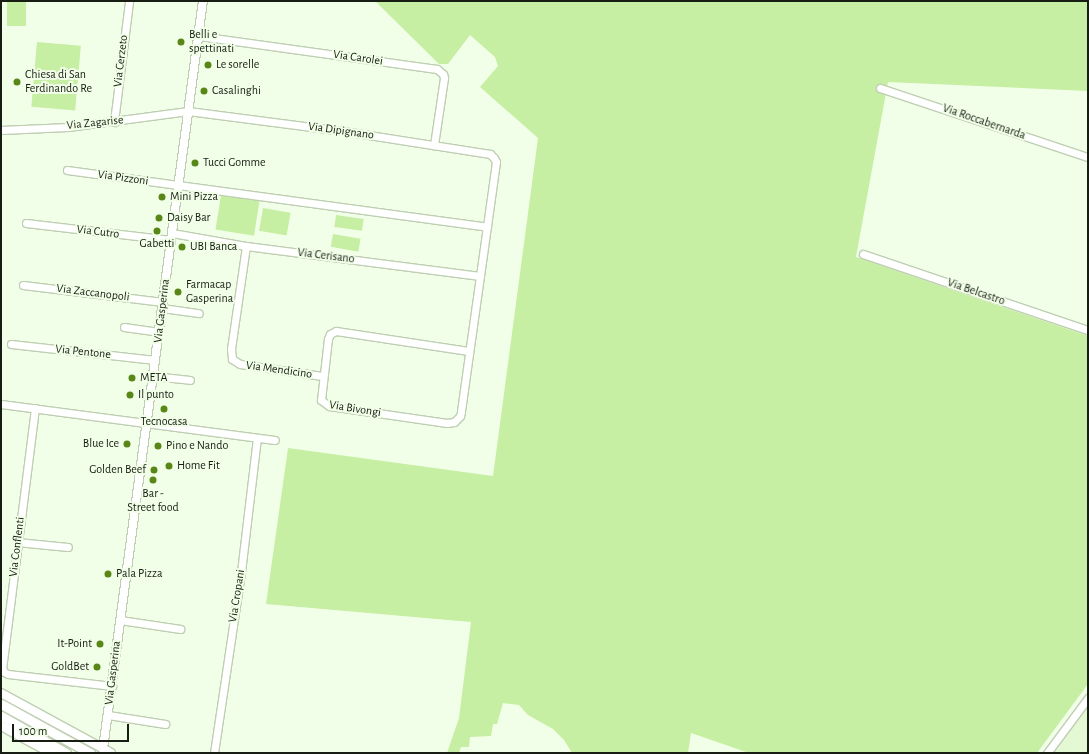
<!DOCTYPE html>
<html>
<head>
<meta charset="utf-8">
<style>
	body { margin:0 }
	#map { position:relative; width:1089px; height:754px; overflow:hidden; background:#f2ffe8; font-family:"Alegreya Sans",sans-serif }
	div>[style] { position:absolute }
	.built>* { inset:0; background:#e4f8d4 }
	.green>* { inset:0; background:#c7efa3; transform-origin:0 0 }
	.roads { filter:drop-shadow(1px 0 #bfceb3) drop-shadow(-1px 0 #bfceb3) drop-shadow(0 1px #bfceb3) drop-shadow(0 -1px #bfceb3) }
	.minor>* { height:7px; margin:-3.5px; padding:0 3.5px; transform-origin:3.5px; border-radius:3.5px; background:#fff }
	.tertiary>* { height:8px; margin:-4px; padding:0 4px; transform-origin:4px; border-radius:4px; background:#fff }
	.secondary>* { height:9px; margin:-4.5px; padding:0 4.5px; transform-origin:4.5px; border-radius:4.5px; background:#fff }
	.dots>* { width:11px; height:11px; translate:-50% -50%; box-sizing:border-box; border:2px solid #f2ffe8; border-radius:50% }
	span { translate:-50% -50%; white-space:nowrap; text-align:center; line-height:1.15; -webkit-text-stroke:4px #f2ffe8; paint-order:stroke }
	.poi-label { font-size:12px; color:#181d13 }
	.left { translate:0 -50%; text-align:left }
	.right { translate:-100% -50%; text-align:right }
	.street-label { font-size:12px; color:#181d13 }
	.frame { position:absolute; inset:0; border:2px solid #181d13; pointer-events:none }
	.scale { position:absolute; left:12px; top:724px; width:117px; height:18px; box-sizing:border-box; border:2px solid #181d13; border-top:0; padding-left:5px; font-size:12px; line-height:14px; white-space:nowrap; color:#181d13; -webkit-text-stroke:3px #f2ffe8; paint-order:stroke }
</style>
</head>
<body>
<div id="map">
	<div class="built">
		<i style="clip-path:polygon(1088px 706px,1088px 753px,1053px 753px)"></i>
	</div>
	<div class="green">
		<i style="left:7px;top:1px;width:19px;height:25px"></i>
		<i style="clip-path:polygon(375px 1px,1088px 1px,1088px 91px,888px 82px,856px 257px,1088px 336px,1088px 684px,1037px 753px,749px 753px,691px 733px,688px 753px,572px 753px,564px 740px,553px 729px,528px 715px,519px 705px,503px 703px,497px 724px,493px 724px,491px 736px,470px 737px,469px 747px,461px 747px,459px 753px,447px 753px,459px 718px,471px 622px,266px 604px,288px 448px,493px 476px,538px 138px,480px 87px,498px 66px,495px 57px,470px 35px,448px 64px,439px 64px)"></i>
		<i style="left:37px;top:42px;width:44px;height:65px;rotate:5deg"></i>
		<i style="left:221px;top:195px;width:39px;height:35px;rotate:9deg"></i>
		<i style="left:263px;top:208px;width:28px;height:23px;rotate:10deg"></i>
		<i style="left:336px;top:215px;width:28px;height:12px;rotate:8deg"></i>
		<i style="left:333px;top:234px;width:28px;height:13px;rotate:10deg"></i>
	</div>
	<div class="roads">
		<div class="minor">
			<i style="left:199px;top:36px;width:240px;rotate:7.9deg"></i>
			<i style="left:437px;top:69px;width:8px;rotate:40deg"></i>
			<i style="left:443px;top:74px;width:4px;rotate:76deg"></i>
			<i style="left:444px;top:78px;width:68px;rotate:98.5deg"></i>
			<i style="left:880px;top:88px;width:219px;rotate:18.4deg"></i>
			<i style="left:114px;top:122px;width:122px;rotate:-82.9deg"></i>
			<i style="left:1px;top:130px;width:67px;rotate:-2.6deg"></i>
			<i style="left:68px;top:127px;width:121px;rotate:-7.6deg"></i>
			<i style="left:188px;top:111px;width:156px;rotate:7.4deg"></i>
			<i style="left:343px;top:131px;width:149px;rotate:8.9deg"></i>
			<i style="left:490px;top:154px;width:6px;rotate:45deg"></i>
			<i style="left:494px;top:158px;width:4px;rotate:63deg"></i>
			<i style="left:496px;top:162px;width:252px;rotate:98deg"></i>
			<i style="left:461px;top:412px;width:4px;rotate:104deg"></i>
			<i style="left:460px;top:416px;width:8px;rotate:135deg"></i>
			<i style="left:454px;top:422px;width:7px;rotate:172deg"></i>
			<i style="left:447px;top:423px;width:119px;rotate:-171.8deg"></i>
			<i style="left:329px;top:406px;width:10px;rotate:-143deg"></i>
			<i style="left:321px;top:400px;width:61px;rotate:-83.5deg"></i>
			<i style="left:328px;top:339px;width:5px;rotate:-68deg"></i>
			<i style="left:330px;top:334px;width:7px;rotate:-27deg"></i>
			<i style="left:336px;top:331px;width:134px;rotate:8.6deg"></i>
			<i style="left:67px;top:170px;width:424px;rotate:7.7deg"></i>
			<i style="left:26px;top:223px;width:146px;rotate:6.7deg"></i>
			<i style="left:172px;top:233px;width:75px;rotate:10deg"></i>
			<i style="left:246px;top:246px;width:236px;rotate:7.3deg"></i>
			<i style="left:246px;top:246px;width:104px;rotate:98.3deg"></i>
			<i style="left:231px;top:349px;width:10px;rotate:84deg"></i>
			<i style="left:232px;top:359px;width:9px;rotate:32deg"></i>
			<i style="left:240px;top:364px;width:83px;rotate:8.3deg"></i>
			<i style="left:863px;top:254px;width:237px;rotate:18.7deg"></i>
			<i style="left:23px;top:285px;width:141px;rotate:6.9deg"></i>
			<i style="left:162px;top:308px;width:37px;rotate:8deg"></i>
			<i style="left:124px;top:327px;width:35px;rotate:8deg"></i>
			<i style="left:11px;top:344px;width:145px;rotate:6.3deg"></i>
			<i style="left:153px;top:376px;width:37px;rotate:6deg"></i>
			<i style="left:1px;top:404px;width:276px;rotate:7.5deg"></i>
			<i style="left:35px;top:408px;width:262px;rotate:97.2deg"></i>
			<i style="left:2px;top:668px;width:4px;rotate:63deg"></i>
			<i style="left:4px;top:672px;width:4px;rotate:27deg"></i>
			<i style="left:8px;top:674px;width:105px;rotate:6.6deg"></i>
			<i style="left:17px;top:542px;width:51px;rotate:5.6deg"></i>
			<i style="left:120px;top:620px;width:61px;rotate:8.5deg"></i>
			<i style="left:108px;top:715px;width:58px;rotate:9deg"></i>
			<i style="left:214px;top:753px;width:183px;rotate:-81.5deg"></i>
			<i style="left:241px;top:572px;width:135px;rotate:-83.2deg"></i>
			<i style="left:1047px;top:753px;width:69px;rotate:-53.3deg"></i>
		</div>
		<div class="tertiary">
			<i style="left:1px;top:693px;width:125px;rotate:28.6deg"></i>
			<i style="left:1px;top:726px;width:57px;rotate:28.4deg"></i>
			<i style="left:103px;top:749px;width:755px;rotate:-82.39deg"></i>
		</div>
		<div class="secondary">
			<i style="left:1px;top:704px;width:102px;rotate:28.8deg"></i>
			<i style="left:1px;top:716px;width:75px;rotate:29.6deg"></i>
		</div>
	</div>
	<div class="dots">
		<i style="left:181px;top:42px;background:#588617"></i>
		<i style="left:208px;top:65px;background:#588617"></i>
		<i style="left:17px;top:82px;background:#588617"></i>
		<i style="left:204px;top:91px;background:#588617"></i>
		<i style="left:195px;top:163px;background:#588617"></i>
		<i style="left:162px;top:197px;background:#588617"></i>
		<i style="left:159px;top:218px;background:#588617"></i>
		<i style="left:157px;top:231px;background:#588617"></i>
		<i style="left:182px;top:247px;background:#588617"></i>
		<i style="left:178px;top:292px;background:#588617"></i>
		<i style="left:132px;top:378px;background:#588617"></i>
		<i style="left:130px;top:395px;background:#588617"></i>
		<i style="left:164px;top:409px;background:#588617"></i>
		<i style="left:127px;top:444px;background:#588617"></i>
		<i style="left:158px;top:446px;background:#588617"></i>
		<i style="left:169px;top:466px;background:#588617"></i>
		<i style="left:154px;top:470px;background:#588617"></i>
		<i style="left:153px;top:480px;background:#588617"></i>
		<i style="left:108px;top:574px;background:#588617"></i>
		<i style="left:100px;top:644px;background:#588617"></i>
		<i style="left:97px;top:667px;background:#588617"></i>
	</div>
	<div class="poi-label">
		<span class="left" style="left:189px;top:42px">Belli e<br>spettinati</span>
		<span class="left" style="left:216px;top:65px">Le sorelle</span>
		<span class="left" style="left:25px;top:82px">Chiesa di San<br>Ferdinando Re</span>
		<span class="left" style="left:212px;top:91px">Casalinghi</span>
		<span class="left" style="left:203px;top:163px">Tucci Gomme</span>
		<span class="left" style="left:170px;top:197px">Mini Pizza</span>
		<span class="left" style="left:167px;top:218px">Daisy Bar</span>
		<span style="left:157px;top:244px">Gabetti</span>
		<span class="left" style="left:190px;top:247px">UBI Banca</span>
		<span class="left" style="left:186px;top:292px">Farmacap<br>Gasperina</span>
		<span class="left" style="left:140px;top:378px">META</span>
		<span class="left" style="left:138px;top:395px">Il punto</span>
		<span style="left:164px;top:422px">Tecnocasa</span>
		<span class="right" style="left:119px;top:444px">Blue Ice</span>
		<span class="left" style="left:166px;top:446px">Pino e Nando</span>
		<span class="left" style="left:177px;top:466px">Home Fit</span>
		<span class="right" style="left:146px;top:470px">Golden Beef</span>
		<span style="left:153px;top:501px">Bar -<br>Street food</span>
		<span class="left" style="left:116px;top:574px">Pala Pizza</span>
		<span class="right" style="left:92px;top:644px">It-Point</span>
		<span class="right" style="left:89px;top:667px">GoldBet</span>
	</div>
	<div class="street-label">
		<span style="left:358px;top:58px;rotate:8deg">Via Carolei</span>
		<span style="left:121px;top:61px;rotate:-83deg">Via Cerzeto</span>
		<span style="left:984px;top:122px;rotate:19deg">Via Roccabernarda</span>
		<span style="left:95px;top:123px;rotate:-6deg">Via Zagarise</span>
		<span style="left:341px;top:131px;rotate:8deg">Via Dipignano</span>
		<span style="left:123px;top:178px;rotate:8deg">Via Pizzoni</span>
		<span style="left:98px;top:232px;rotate:7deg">Via Cutro</span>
		<span style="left:326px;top:256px;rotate:7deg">Via Cerisano</span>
		<span style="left:976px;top:292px;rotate:19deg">Via Belcastro</span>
		<span style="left:93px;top:293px;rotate:7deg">Via Zaccanopoli</span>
		<span style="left:162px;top:311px;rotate:-83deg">Via Gasperina</span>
		<span style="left:83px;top:352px;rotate:6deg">Via Pentone</span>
		<span style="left:279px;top:370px;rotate:8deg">Via Mendicino</span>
		<span style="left:355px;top:409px;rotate:9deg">Via Bivongi</span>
		<span style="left:17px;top:547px;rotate:-83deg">Via Conflenti</span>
		<span style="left:237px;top:596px;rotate:-81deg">Via Cropani</span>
		<span style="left:113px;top:673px;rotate:-83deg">Via Gasperina</span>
	</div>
	<div class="frame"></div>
	<div class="scale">100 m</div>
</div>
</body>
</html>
